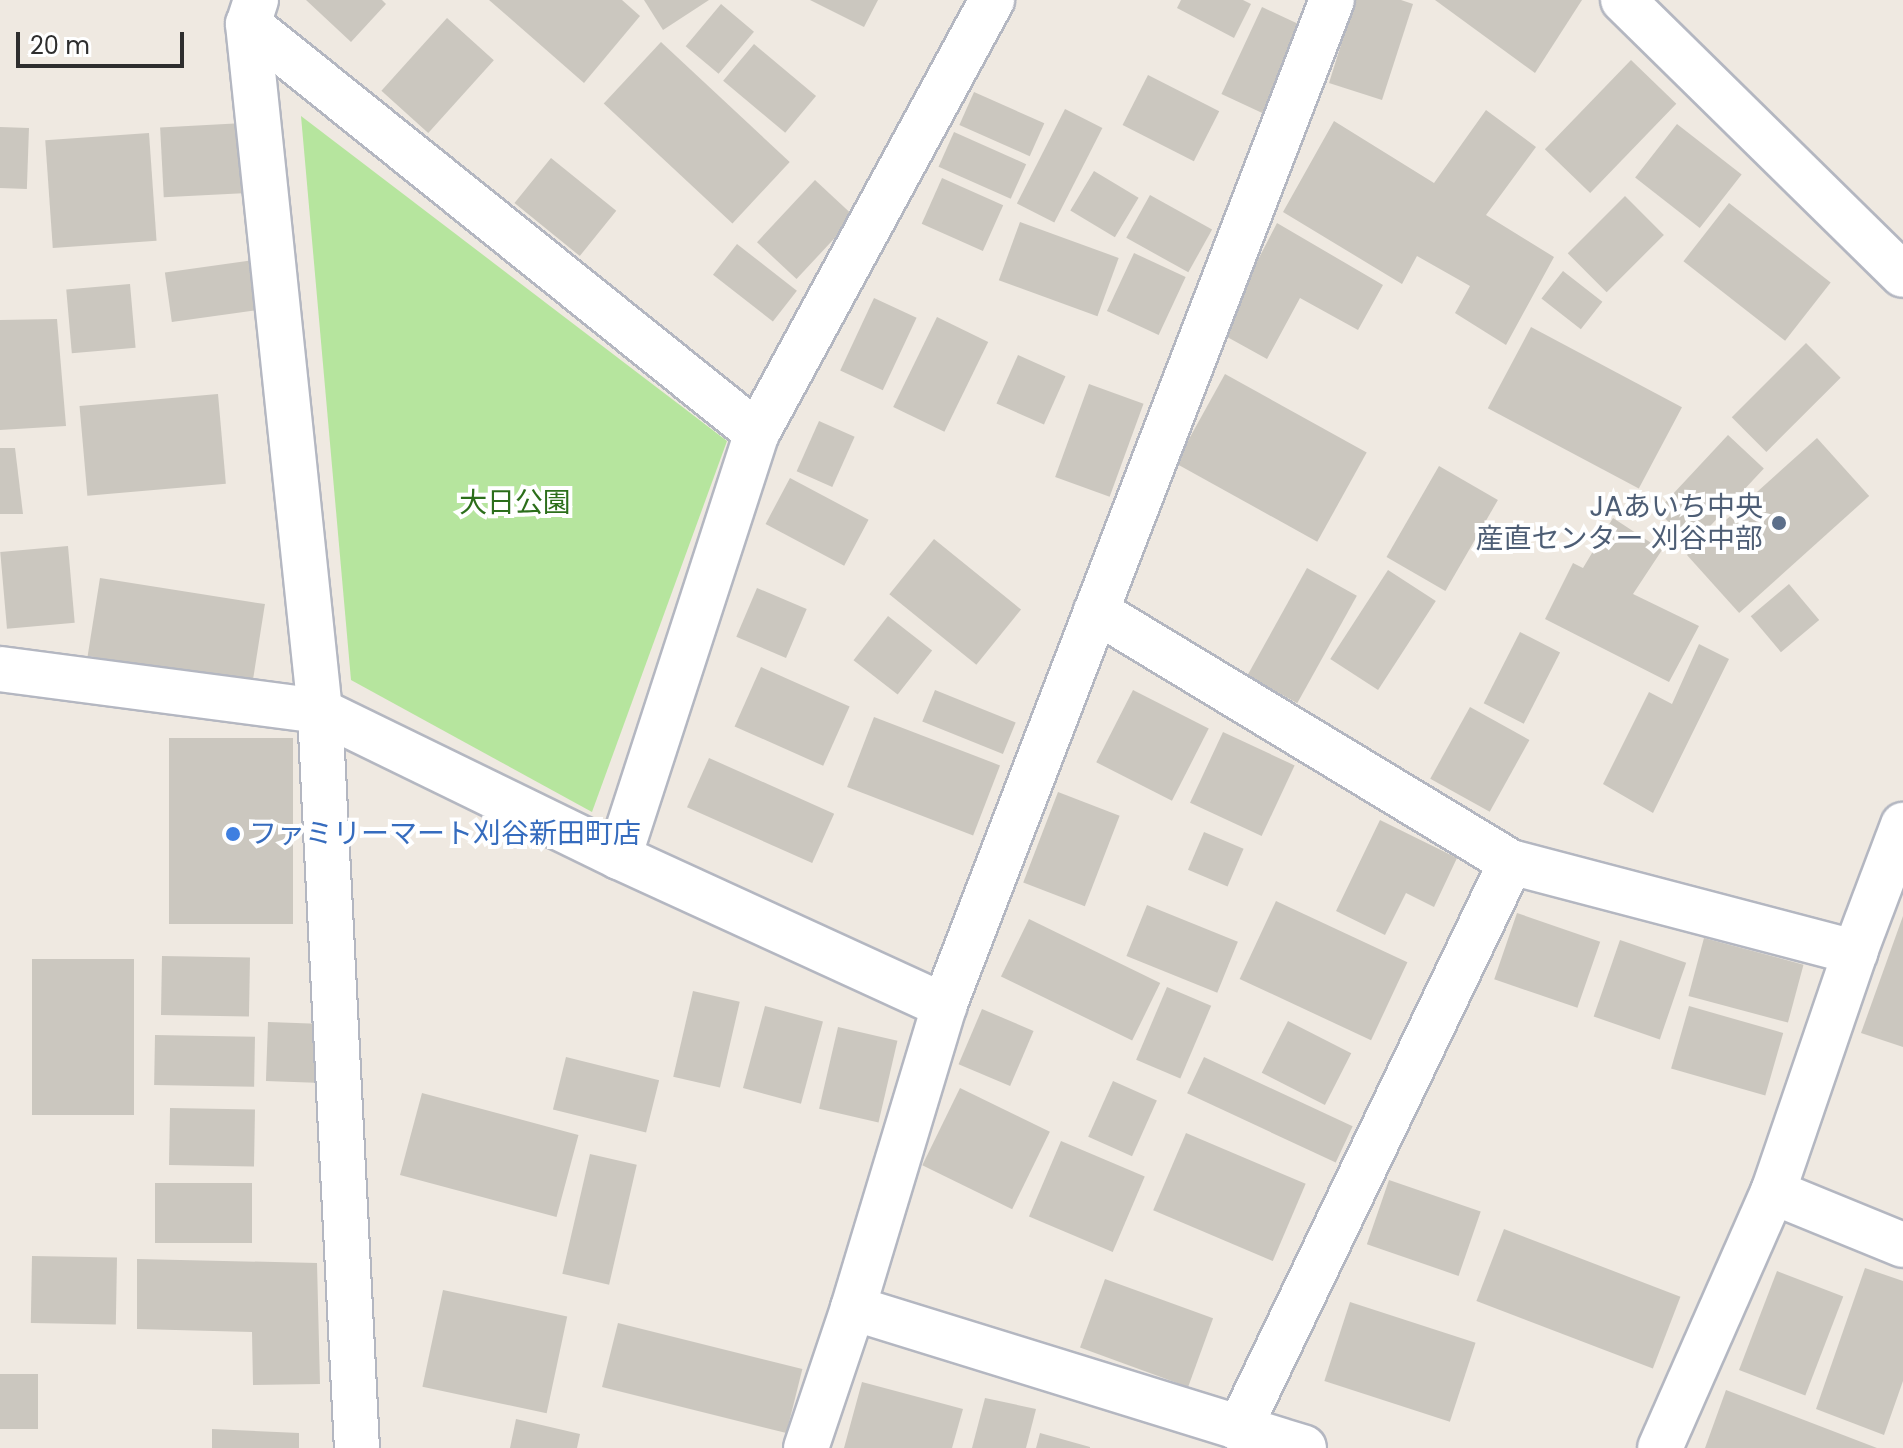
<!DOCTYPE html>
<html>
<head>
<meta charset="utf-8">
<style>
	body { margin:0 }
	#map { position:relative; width:1903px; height:1448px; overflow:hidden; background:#efe9e1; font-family:Poppins,"Noto Sans JP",sans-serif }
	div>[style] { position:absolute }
	.green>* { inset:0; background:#b6e59e }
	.building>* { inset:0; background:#cbc7bf; transform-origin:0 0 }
	.roads { filter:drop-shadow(2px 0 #b4b7c1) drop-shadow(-2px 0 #b4b7c1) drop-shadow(0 2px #b4b7c1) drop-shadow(0 -2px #b4b7c1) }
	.street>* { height:44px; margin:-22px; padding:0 22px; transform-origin:22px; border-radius:22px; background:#fff }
	.dots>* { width:22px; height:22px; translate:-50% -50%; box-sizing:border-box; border:4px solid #fff; border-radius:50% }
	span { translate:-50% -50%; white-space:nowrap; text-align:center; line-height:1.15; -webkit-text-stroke:8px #fff; paint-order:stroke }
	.park-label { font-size:28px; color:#2c6e1b }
	.service-label { font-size:28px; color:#4e5e75 }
	.right { translate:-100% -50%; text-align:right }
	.shop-label { font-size:28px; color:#366cbe }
	.left { translate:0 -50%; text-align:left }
	.scale { position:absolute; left:16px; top:32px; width:168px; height:36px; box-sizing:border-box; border:4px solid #2e2e2e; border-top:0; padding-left:10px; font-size:24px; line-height:28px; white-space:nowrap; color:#2e2e2e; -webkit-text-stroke:6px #fff; paint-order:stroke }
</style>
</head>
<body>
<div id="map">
	<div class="green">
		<i style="clip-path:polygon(301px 116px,727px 441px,592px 812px,351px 680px)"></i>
	</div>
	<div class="building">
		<i style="clip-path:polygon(306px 0,382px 0,386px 4px,351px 42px)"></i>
		<i style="clip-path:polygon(489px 0,622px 0,640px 16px,584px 83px)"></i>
		<i style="clip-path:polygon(644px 0,709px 0,663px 30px)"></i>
		<i style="clip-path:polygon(810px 0,878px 0,864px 27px)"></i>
		<i style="clip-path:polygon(1181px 0,1243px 0,1251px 4px,1234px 38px,1177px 8px)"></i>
		<i style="clip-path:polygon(1355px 0,1401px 0,1413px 4px,1382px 100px,1329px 83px)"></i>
		<i style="clip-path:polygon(1435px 0,1582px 0,1535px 73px)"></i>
		<i style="left:721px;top:4px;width:43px;height:55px;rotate:40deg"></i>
		<i style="left:1262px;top:7px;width:45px;height:96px;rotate:25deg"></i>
		<i style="left:447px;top:18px;width:63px;height:98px;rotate:42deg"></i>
		<i style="left:661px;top:42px;width:176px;height:84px;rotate:43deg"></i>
		<i style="left:754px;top:44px;width:81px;height:48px;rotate:40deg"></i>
		<i style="left:1631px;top:60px;width:63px;height:124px;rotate:44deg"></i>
		<i style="left:1148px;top:75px;width:80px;height:56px;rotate:27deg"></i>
		<i style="left:974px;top:92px;width:77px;height:36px;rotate:24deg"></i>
		<i style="left:1065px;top:109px;width:42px;height:106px;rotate:27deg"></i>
		<i style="clip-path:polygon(1486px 110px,1536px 147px,1486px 215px,1554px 257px,1506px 345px,1455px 313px,1470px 286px,1417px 256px,1402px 284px,1283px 212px,1334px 121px,1434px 183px)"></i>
		<i style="left:244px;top:123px;width:70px;height:84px;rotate:87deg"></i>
		<i style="left:1677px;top:124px;width:82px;height:68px;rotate:38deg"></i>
		<i style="left:0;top:127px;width:29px;height:61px;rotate:2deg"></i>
		<i style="left:954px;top:132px;width:79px;height:38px;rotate:24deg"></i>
		<i style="left:149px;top:133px;width:108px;height:104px;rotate:86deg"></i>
		<i style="left:551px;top:158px;width:84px;height:58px;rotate:39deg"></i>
		<i style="left:1094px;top:171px;width:52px;height:46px;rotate:31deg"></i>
		<i style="left:942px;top:178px;width:67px;height:50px;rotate:24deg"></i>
		<i style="left:815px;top:180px;width:54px;height:85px;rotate:43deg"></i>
		<i style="left:1150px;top:195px;width:71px;height:49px;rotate:29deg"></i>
		<i style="left:1625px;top:196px;width:55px;height:81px;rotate:45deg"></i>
		<i style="left:1729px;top:203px;width:129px;height:74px;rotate:38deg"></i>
		<i style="left:1020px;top:222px;width:105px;height:62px;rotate:20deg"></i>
		<i style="clip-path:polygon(1277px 223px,1383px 285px,1358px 330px,1300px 298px,1267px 359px,1220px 333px)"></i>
		<i style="left:737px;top:244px;width:76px;height:39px;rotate:38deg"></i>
		<i style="left:1134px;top:253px;width:57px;height:64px;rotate:25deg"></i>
		<i style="left:254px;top:260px;width:50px;height:90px;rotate:82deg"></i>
		<i style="left:1563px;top:271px;width:50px;height:35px;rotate:38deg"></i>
		<i style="left:130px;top:284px;width:64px;height:64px;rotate:85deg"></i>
		<i style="left:874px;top:298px;width:47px;height:80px;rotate:25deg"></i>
		<i style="left:937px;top:317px;width:57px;height:100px;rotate:26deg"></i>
		<i style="clip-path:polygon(57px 319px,66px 426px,0 430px,0 320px)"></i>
		<i style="left:1531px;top:327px;width:171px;height:92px;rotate:28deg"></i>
		<i style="left:1806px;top:343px;width:49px;height:105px;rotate:45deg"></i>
		<i style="left:1018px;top:355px;width:52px;height:53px;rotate:24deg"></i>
		<i style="left:1225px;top:374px;width:162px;height:102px;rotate:29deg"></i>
		<i style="left:1089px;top:384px;width:58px;height:99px;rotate:20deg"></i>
		<i style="left:218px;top:394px;width:90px;height:139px;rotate:85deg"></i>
		<i style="left:819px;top:421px;width:39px;height:55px;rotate:24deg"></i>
		<i style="left:1728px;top:435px;width:49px;height:104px;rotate:43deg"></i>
		<i style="left:1817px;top:438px;width:78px;height:175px;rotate:48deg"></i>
		<i style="clip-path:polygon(0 448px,15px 448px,23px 514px,0 514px)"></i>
		<i style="left:1439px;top:466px;width:68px;height:105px;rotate:30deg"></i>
		<i style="left:790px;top:478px;width:89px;height:52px;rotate:28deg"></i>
		<i style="clip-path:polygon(1613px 518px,1662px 550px,1633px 594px,1699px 626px,1669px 682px,1545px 619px,1573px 563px,1583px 568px)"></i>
		<i style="left:934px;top:539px;width:112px;height:71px;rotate:39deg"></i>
		<i style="left:68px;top:546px;width:77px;height:68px;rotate:85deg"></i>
		<i style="left:1307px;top:568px;width:57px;height:123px;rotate:29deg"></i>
		<i style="left:1388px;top:570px;width:57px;height:106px;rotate:33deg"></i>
		<i style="left:100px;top:578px;width:167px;height:79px;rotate:9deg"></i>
		<i style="left:1789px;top:584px;width:47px;height:50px;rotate:50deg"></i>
		<i style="left:757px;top:588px;width:54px;height:53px;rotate:23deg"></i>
		<i style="left:888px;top:616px;width:56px;height:56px;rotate:38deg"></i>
		<i style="left:1520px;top:632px;width:45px;height:80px;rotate:27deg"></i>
		<i style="clip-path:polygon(1699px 644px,1729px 659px,1653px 813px,1603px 784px,1649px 692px,1672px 704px)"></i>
		<i style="left:761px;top:667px;width:97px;height:65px;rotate:24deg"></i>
		<i style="left:935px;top:690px;width:87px;height:34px;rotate:22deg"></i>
		<i style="left:1133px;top:690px;width:85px;height:81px;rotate:27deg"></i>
		<i style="left:1470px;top:707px;width:68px;height:82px;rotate:29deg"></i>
		<i style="left:874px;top:717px;width:135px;height:75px;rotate:21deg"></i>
		<i style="left:1223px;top:732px;width:79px;height:78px;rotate:25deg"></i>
		<i style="left:169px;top:738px;width:124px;height:186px"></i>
		<i style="left:709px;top:758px;width:137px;height:54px;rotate:24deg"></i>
		<i style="left:1058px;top:792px;width:66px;height:97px;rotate:21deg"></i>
		<i style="clip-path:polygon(1380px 820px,1457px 858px,1434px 907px,1406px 893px,1385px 935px,1336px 911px)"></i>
		<i style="left:1204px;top:832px;width:43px;height:41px;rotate:23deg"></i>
		<i style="left:1276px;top:901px;width:145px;height:86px;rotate:25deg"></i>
		<i style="left:1147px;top:905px;width:98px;height:55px;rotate:22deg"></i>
		<i style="left:1517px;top:913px;width:88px;height:70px;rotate:19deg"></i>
		<i style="clip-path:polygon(1903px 916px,1903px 1047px,1861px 1033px)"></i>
		<i style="left:1029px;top:919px;width:146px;height:64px;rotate:26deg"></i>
		<i style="left:1704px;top:938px;width:103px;height:60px;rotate:15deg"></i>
		<i style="left:1620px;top:940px;width:70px;height:81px;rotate:19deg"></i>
		<i style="left:162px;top:956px;width:88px;height:59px;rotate:1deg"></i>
		<i style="left:32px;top:959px;width:102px;height:156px"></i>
		<i style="left:1167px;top:987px;width:48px;height:79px;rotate:23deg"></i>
		<i style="left:693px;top:991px;width:48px;height:88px;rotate:13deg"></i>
		<i style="left:765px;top:1006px;width:60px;height:85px;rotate:15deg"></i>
		<i style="left:1689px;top:1006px;width:98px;height:65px;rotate:16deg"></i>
		<i style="left:982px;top:1009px;width:56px;height:60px;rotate:23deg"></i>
		<i style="left:1288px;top:1021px;width:71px;height:58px;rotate:27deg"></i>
		<i style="left:268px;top:1022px;width:49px;height:59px;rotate:2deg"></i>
		<i style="left:838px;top:1027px;width:61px;height:84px;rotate:13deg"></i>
		<i style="left:155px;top:1035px;width:100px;height:50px;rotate:1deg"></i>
		<i style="left:566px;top:1057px;width:96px;height:54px;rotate:14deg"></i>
		<i style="left:1204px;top:1057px;width:164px;height:40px;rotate:25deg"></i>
		<i style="left:1113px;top:1081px;width:48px;height:61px;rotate:24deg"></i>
		<i style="left:960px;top:1088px;width:100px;height:86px;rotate:26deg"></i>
		<i style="left:422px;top:1093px;width:162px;height:85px;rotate:15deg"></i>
		<i style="left:170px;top:1108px;width:85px;height:57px;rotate:1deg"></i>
		<i style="left:1186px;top:1133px;width:130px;height:84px;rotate:23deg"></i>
		<i style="left:1061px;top:1141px;width:91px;height:82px;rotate:23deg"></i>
		<i style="left:590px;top:1154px;width:48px;height:123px;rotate:13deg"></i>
		<i style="left:1389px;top:1180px;width:97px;height:68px;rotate:19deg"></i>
		<i style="left:155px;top:1183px;width:97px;height:60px"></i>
		<i style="left:1504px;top:1229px;width:189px;height:77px;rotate:21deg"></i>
		<i style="left:32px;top:1256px;width:85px;height:67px;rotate:1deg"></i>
		<i style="clip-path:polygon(137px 1259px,317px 1263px,320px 1384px,253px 1385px,252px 1332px,137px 1329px)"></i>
		<i style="clip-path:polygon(1865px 1268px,1903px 1281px,1903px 1381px,1884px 1435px,1816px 1409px)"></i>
		<i style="left:1777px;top:1271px;width:71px;height:106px;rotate:21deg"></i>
		<i style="left:1105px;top:1279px;width:115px;height:73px;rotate:20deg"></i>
		<i style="left:443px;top:1290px;width:127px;height:99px;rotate:12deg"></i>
		<i style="left:1350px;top:1302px;width:132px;height:83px;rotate:18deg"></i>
		<i style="left:618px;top:1323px;width:190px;height:66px;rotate:14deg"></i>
		<i style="left:0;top:1374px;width:38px;height:55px"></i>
		<i style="clip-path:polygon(862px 1382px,963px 1409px,952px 1448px,844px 1448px)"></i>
		<i style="clip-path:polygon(1726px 1390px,1877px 1448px,1705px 1448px)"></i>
		<i style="clip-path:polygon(985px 1398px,1036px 1409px,1026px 1448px,972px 1448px)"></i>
		<i style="clip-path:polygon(516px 1419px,580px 1434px,577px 1448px,510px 1448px)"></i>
		<i style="clip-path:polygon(212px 1429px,299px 1433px,299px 1448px,212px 1448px)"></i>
		<i style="clip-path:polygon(1040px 1433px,1090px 1447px,1090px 1448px,1036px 1448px)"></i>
	</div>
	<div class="roads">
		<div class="street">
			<i style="left:256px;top:0;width:25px;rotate:108deg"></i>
			<i style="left:248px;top:24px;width:691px;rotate:84.02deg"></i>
			<i style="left:320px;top:711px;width:738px;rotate:87.13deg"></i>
			<i style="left:1623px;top:0;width:392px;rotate:44.5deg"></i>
			<i style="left:248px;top:24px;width:653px;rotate:38.78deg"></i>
			<i style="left:1096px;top:611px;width:485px;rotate:31.2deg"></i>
			<i style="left:1511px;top:862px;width:356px;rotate:14.7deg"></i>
			<i style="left:0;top:669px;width:323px;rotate:7.5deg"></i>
			<i style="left:320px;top:711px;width:333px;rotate:26deg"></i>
			<i style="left:619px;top:857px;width:358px;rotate:24.6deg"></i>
			<i style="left:619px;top:857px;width:446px;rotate:-72deg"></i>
			<i style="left:757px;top:433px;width:493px;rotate:-61.5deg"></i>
			<i style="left:1773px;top:1192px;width:140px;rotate:22.2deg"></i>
			<i style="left:853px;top:1308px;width:472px;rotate:17.2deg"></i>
			<i style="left:1239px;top:1429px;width:629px;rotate:-64.37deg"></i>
			<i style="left:806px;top:1448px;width:148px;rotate:-71.4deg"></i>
			<i style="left:853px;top:1308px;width:315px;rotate:-73.2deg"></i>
			<i style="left:944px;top:1006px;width:1078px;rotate:-68.91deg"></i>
			<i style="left:1660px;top:1448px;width:280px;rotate:-66.2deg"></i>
			<i style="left:1773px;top:1192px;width:254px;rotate:-71.1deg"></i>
			<i style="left:1855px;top:952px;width:136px;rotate:-69.3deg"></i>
		</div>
	</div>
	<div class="dots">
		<i style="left:1779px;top:523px;background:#5c6f8a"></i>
		<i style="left:233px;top:834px;background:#3f7fe0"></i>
	</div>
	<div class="park-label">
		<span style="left:515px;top:503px">大日公園</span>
	</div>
	<div class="service-label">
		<span class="right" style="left:1763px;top:523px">JAあいち中央<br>産直センター 刈谷中部</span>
	</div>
	<div class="shop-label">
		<span class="left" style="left:249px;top:834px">ファミリーマート刈谷新田町店</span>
	</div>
	<div class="scale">20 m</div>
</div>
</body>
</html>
